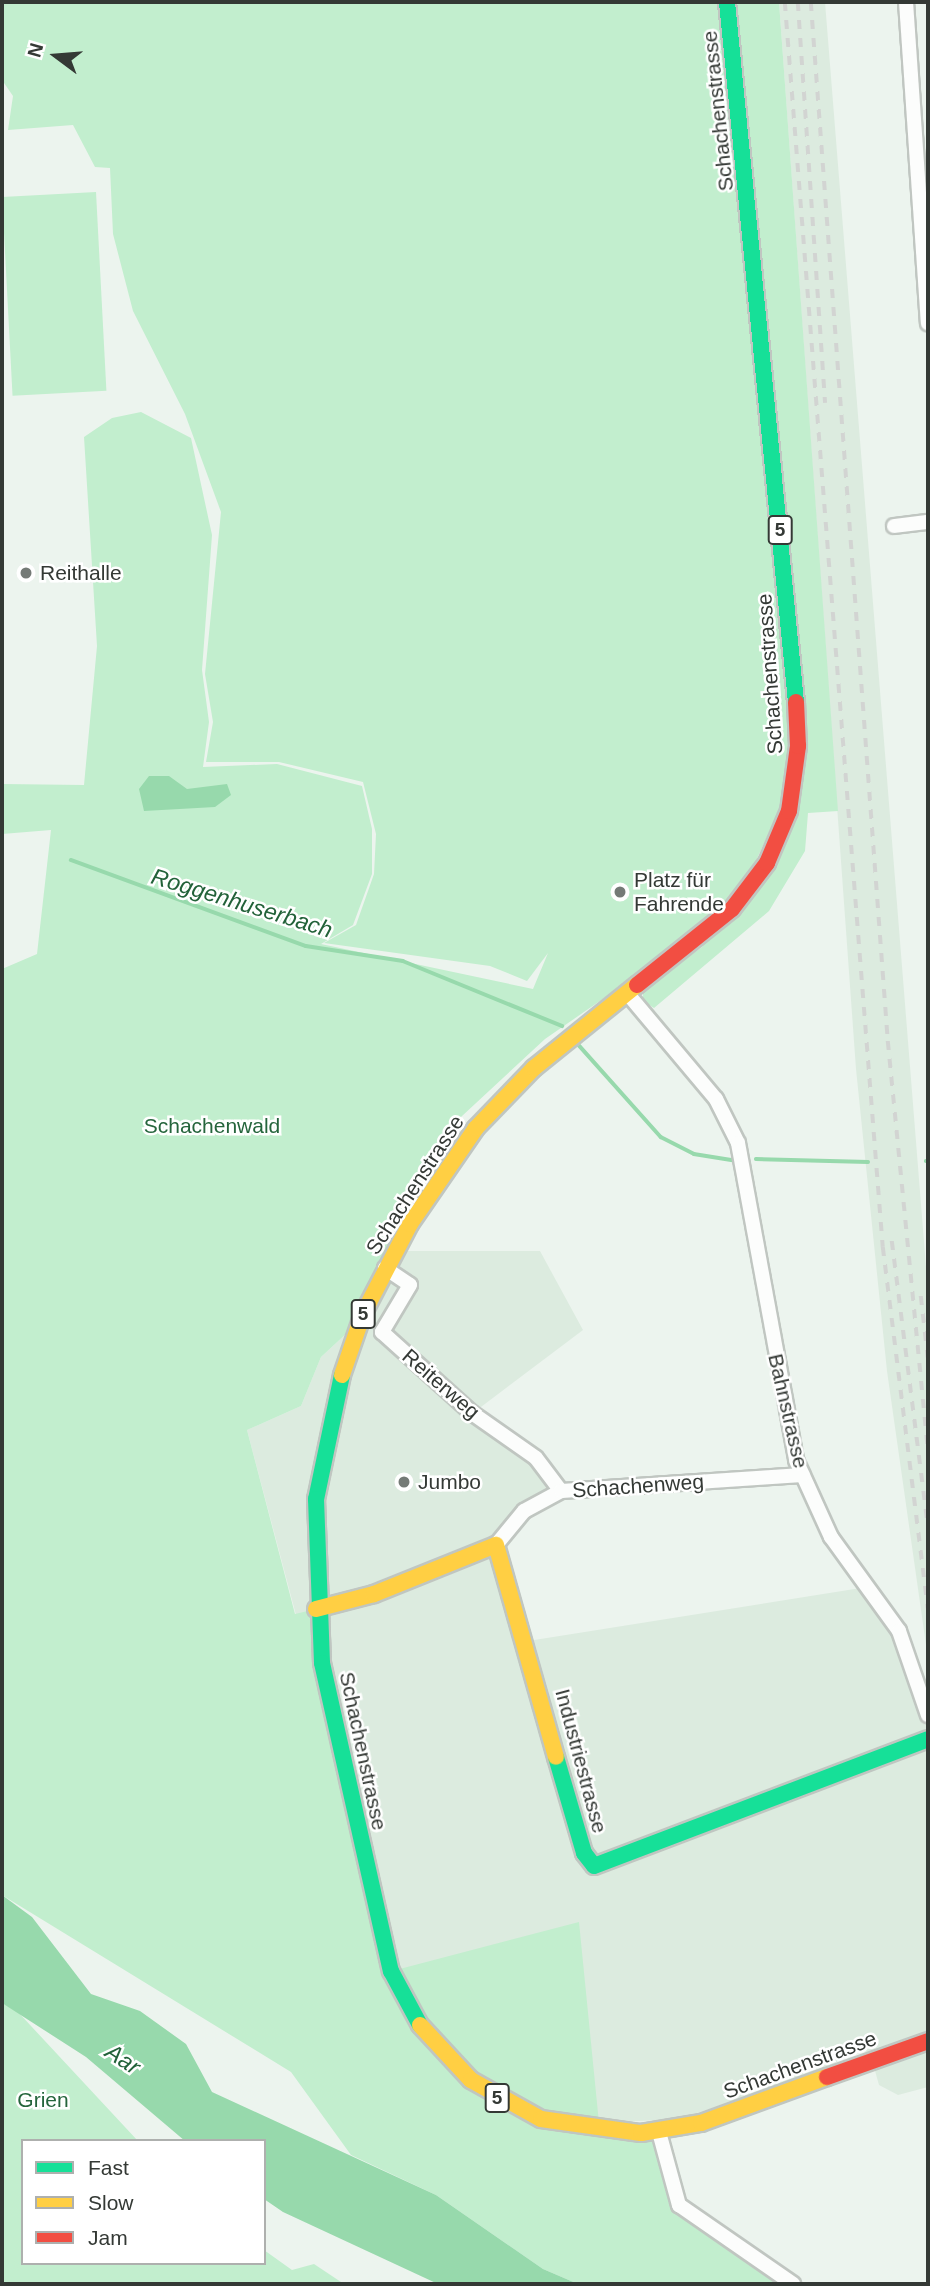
<!DOCTYPE html>
<html>
<head>
<meta charset="utf-8">
<style>
	body { margin:0 }
	#map { position:relative; width:930px; height:2286px; overflow:hidden; background:#ecf4ee; font-family:Helvetica,sans-serif }
	div>[style] { position:absolute }
	.built>* { inset:0; background:#dcebdf }
	.green>* { inset:0; background:#c2eece; transform-origin:0 0 }
	.water>* { inset:0; background:#97d9ac }
	.stream>* { height:3.5px; margin:-1.75px; padding:0 1.75px; transform-origin:1.75px; border-radius:1.75px; background:#97d9ac }
	.roads { filter:drop-shadow(2px 0 #c0c6c1) drop-shadow(-2px 0 #c0c6c1) drop-shadow(0 2px #c0c6c1) drop-shadow(0 -2px #c0c6c1) }
	.street>* { height:14px; margin:-7px; padding:0 7px; transform-origin:7px; border-radius:7px; background:#fcfdfc }
	.fast>* { height:16px; margin:-8px; padding:0 8px; transform-origin:8px; border-radius:8px; background:#16e098 }
	.slow>* { height:16px; margin:-8px; padding:0 8px; transform-origin:8px; border-radius:8px; background:#ffcf43 }
	.jam>* { height:16px; margin:-8px; padding:0 8px; transform-origin:8px; border-radius:8px; background:#f24e42 }
	.rail>* { height:3.5px; margin-top:-1.75px; transform-origin:0; background:repeating-linear-gradient(90deg,#d2d4d2 0 9px,transparent 0 18px) }
	.dots>* { width:19px; height:19px; translate:-50% -50%; box-sizing:border-box; border:4px solid #fff; border-radius:50% }
	span { translate:-50% -50%; white-space:nowrap; text-align:center; line-height:1.15; -webkit-text-stroke:5px #fff; paint-order:stroke }
	.shield-label span { padding:2px 5px; background:#fff; border:2px solid; border-radius:5px; -webkit-text-stroke-width:0 }
	.shield-label { font-size:19px; color:#343935; font-weight:700 }
	.street-label { font-size:21px; color:#343935 }
	.poi-label { font-size:21px; color:#343935 }
	.left { translate:0 -50%; text-align:left }
	.park-label { font-size:21px; color:#25653c }
	.water-label { font-size:23px; color:#226239; font-style:italic }
	.frame { position:absolute; inset:0; border:4px solid #343935; pointer-events:none }
	.legend { position:absolute; left:21px; top:2139px; width:245px; height:126px; box-sizing:border-box; background:#fff; border:2px solid #aeb0ae; margin:0; padding:9px 12px; list-style:none; font-size:21px; color:#343935 }
	.legend li { display:flex; align-items:center; gap:14px; height:35px }
	.legend b { width:35px; border:2px solid #aeb0ae }
	.north { position:absolute; left:21px; top:21px; width:70px; height:70px; -webkit-text-stroke:5px #fff; paint-order:stroke; rotate:286deg; font-size:19px; font-weight:700; line-height:28px; text-align:center; color:#343935 }
	.north::after { content:''; display:block; margin:auto; width:24px; height:32px; background:#343935; clip-path:polygon(50% 0,100% 100%,50% 72%,0 100%) }
</style>
</head>
<body>
<div id="map">
	<div class="built">
		<i style="clip-path:polygon(779px 2px,825px 2px,928px 1292px,928px 1659px,887px 1371px,856px 1069px)"></i>
		<i style="clip-path:polygon(383px 1251px,540px 1251px,583px 1330px,473px 1413px,561px 1491px,501px 1542px,528px 1641px,867px 1587px,899px 1631px,928px 1715px,928px 2087px,898px 2095px,879px 2085px,870px 2053px,853px 2049px,826px 2070px,679px 2119px,599px 2123px,391px 1971px,316px 1609px,296px 1615px,247px 1430px,301px 1406px,321px 1357px,348px 1332px)"></i>
	</div>
	<div class="green">
		<i style="clip-path:polygon(2px 2px,720px 2px,790px 713px,790px 769px,780px 808px,751px 872px,698px 933px,545px 1039px,448px 1129px,348px 1332px,321px 1357px,301px 1406px,247px 1430px,295px 1614px,316px 1609px,392px 1971px,579px 1922px,599px 2123px,659px 2132px,673px 2195px,793px 2284px,578px 2284px,543px 2269px,436px 2195px,351px 2155px,291px 2072px,2px 1895px,2px 969px,37px 954px,51px 830px,2px 834px,2px 784px,84px 785px,97px 646px,84px 437px,112px 418px,141px 412px,191px 438px,212px 535px,202px 670px,209px 722px,203px 767px,277px 764px,362px 786px,372px 829px,372px 874px,353px 925px,321px 944px,533px 989px,548px 953px,527px 981px,490px 966px,324px 943px,356px 925px,374px 874px,376px 834px,363px 782px,279px 762px,206px 762px,213px 722px,205px 674px,221px 512px,185px 414px,133px 311px,113px 234px,110px 168px,95px 167px,73px 125px,8px 130px,13px 96px,2px 80px)"></i>
		<i style="clip-path:polygon(734px 2px,779px 2px,838px 811px,808px 813px,805px 851px,769px 911px,654px 1008px,643px 1001px,643px 990px,702px 947px,801px 793px)"></i>
		<i style="left:96px;top:192px;width:199px;height:94px;rotate:87deg"></i>
		<i style="clip-path:polygon(2px 2003px,18px 2012px,138px 2141px,23px 2141px,23px 2263px,264px 2263px,264px 2250px,292px 2270px,314px 2264px,344px 2284px,2px 2284px)"></i>
	</div>
	<div class="water">
		<i style="clip-path:polygon(149px 776px,169px 776px,187px 789px,227px 784px,231px 795px,215px 807px,144px 811px,139px 789px)"></i>
		<i style="clip-path:polygon(2px 1895px,32px 1917px,91px 1994px,140px 2011px,186px 2044px,212px 2092px,436px 2195px,543px 2269px,578px 2284px,438px 2284px,283px 2212px,264px 2199px,264px 2141px,185px 2141px,86px 2057px,2px 2003px)"></i>
	</div>
	<div class="stream">
		<i style="left:71px;top:860px;width:250px;rotate:20.1deg"></i>
		<i style="left:306px;top:946px;width:98px;rotate:8.8deg"></i>
		<i style="left:403px;top:961px;width:172px;rotate:22.2deg"></i>
		<i style="left:577px;top:1043px;width:126px;rotate:48.2deg"></i>
		<i style="left:661px;top:1137px;width:37px;rotate:27deg"></i>
		<i style="left:694px;top:1154px;width:39px;rotate:9deg"></i>
		<i style="left:756px;top:1159px;width:112px;rotate:1.5deg"></i>
		<i style="left:926px;top:1161px;width:2px"></i>
	</div>
	<div class="roads">
		<div class="street">
			<i style="left:906px;top:2px;width:322px;rotate:86.1deg"></i>
			<i style="left:894px;top:526px;width:34px;rotate:-7deg"></i>
			<i style="left:627px;top:993px;width:138px;rotate:50deg"></i>
			<i style="left:716px;top:1099px;width:49px;rotate:63.4deg"></i>
			<i style="left:738px;top:1143px;width:322px;rotate:79.6deg"></i>
			<i style="left:796px;top:1460px;width:85px;rotate:65.6deg"></i>
			<i style="left:831px;top:1537px;width:116px;rotate:54.1deg"></i>
			<i style="left:899px;top:1631px;width:89px;rotate:71deg"></i>
			<i style="left:385px;top:1268px;width:30px;rotate:34deg"></i>
			<i style="left:410px;top:1285px;width:55px;rotate:120.8deg"></i>
			<i style="left:382px;top:1332px;width:121px;rotate:42deg"></i>
			<i style="left:472px;top:1413px;width:78px;rotate:35.1deg"></i>
			<i style="left:536px;top:1458px;width:41px;rotate:52.9deg"></i>
			<i style="left:496px;top:1545px;width:44px;rotate:-50.5deg"></i>
			<i style="left:524px;top:1511px;width:42px;rotate:-28.4deg"></i>
			<i style="left:561px;top:1491px;width:242px;rotate:-3.8deg"></i>
			<i style="left:659px;top:2132px;width:76px;rotate:74.7deg"></i>
			<i style="left:679px;top:2205px;width:139px;rotate:34.7deg"></i>
		</div>
		<div class="fast">
			<i style="left:727px;top:2px;width:703px;rotate:84.37deg"></i>
			<i style="left:342px;top:1375px;width:127px;rotate:101.8deg"></i>
			<i style="left:316px;top:1499px;width:164px;rotate:87.9deg"></i>
			<i style="left:322px;top:1663px;width:316px;rotate:77.4deg"></i>
			<i style="left:391px;top:1971px;width:61px;rotate:61.8deg"></i>
			<i style="left:556px;top:1757px;width:100px;rotate:73.7deg"></i>
			<i style="left:584px;top:1853px;width:16px;rotate:52deg"></i>
			<i style="left:594px;top:1866px;width:357px;rotate:-20.8deg"></i>
		</div>
		<div class="slow">
			<i style="left:342px;top:1375px;width:65px;rotate:-71deg"></i>
			<i style="left:363px;top:1314px;width:102px;rotate:-62.4deg"></i>
			<i style="left:410px;top:1224px;width:116px;rotate:-55.5deg"></i>
			<i style="left:476px;top:1128px;width:83px;rotate:-46deg"></i>
			<i style="left:534px;top:1068px;width:132px;rotate:-38.9deg"></i>
			<i style="left:316px;top:1609px;width:60px;rotate:-14.5deg"></i>
			<i style="left:374px;top:1594px;width:131px;rotate:-21.9deg"></i>
			<i style="left:496px;top:1545px;width:220px;rotate:74.2deg"></i>
			<i style="left:420px;top:2025px;width:75px;rotate:47.2deg"></i>
			<i style="left:471px;top:2080px;width:80px;rotate:29.1deg"></i>
			<i style="left:541px;top:2119px;width:101px;rotate:8deg"></i>
			<i style="left:641px;top:2133px;width:61px;rotate:-9.5deg"></i>
			<i style="left:701px;top:2123px;width:134px;rotate:-20.1deg"></i>
		</div>
		<div class="jam">
			<i style="left:637px;top:985px;width:122px;rotate:-38.7deg"></i>
			<i style="left:732px;top:909px;width:58px;rotate:-52.7deg"></i>
			<i style="left:767px;top:863px;width:56px;rotate:-67.1deg"></i>
			<i style="left:789px;top:811px;width:66px;rotate:-82.1deg"></i>
			<i style="left:798px;top:746px;width:44px;rotate:-92.6deg"></i>
			<i style="left:827px;top:2077px;width:107px;rotate:-19.6deg"></i>
		</div>
	</div>
	<div class="rail">
		<i style="left:785px;top:2px;width:1249px;rotate:85.5deg"></i>
		<i style="left:883px;top:1247px;width:364px;rotate:82.9deg"></i>
		<i style="left:798px;top:2px;width:402px;rotate:86.1deg"></i>
		<i style="left:811px;top:2px;width:1042px;rotate:85.76deg"></i>
		<i style="left:888px;top:1041px;width:410px;rotate:84.4deg"></i>
		<i style="left:892px;top:1241px;width:286px;rotate:82.8deg"></i>
		<i style="left:921px;top:1296px;width:62px;rotate:83.6deg"></i>
	</div>
	<div class="dots">
		<i style="left:26px;top:573px;background:#747a76"></i>
		<i style="left:620px;top:892px;background:#747a76"></i>
		<i style="left:404px;top:1482px;background:#747a76"></i>
	</div>
	<div class="shield-label">
		<span style="left:780px;top:530px">5</span>
		<span style="left:363px;top:1314px">5</span>
		<span style="left:497px;top:2098px">5</span>
	</div>
	<div class="street-label">
		<span style="left:718px;top:111px;rotate:-96deg">Schachenstrasse</span>
		<span style="left:770px;top:674px;rotate:-94deg">Schachenstrasse</span>
		<span style="left:415px;top:1185px;rotate:-57deg">Schachenstrasse</span>
		<span style="left:441px;top:1384px;rotate:41deg">Reiterweg</span>
		<span style="left:788px;top:1411px;rotate:77deg">Bahnstrasse</span>
		<span style="left:638px;top:1486px;rotate:-4deg">Schachenweg</span>
		<span style="left:363px;top:1751px;rotate:78deg">Schachenstrasse</span>
		<span style="left:581px;top:1761px;rotate:75deg">Industriestrasse</span>
		<span style="left:800px;top:2065px;rotate:-20deg">Schachenstrasse</span>
	</div>
	<div class="poi-label">
		<span class="left" style="left:40px;top:573px">Reithalle</span>
		<span class="left" style="left:634px;top:892px">Platz für<br>Fahrende</span>
		<span class="left" style="left:418px;top:1482px">Jumbo</span>
	</div>
	<div class="park-label">
		<span style="left:212px;top:1126px">Schachenwald</span>
		<span style="left:43px;top:2100px">Grien</span>
	</div>
	<div class="water-label">
		<span style="left:242px;top:903px;rotate:17deg">Roggenhuserbach</span>
		<span style="left:123px;top:2059px;rotate:34deg">Aar</span>
	</div>
	<div class="frame"></div>
	<ul class="legend">
	<li><b style="height:9px;background:#16e098"></b>Fast</li>
	<li><b style="height:9px;background:#ffcf43"></b>Slow</li>
	<li><b style="height:9px;background:#f24e42"></b>Jam</li>
	</ul>
	<div class="north">N</div>
</div>
</body>
</html>
